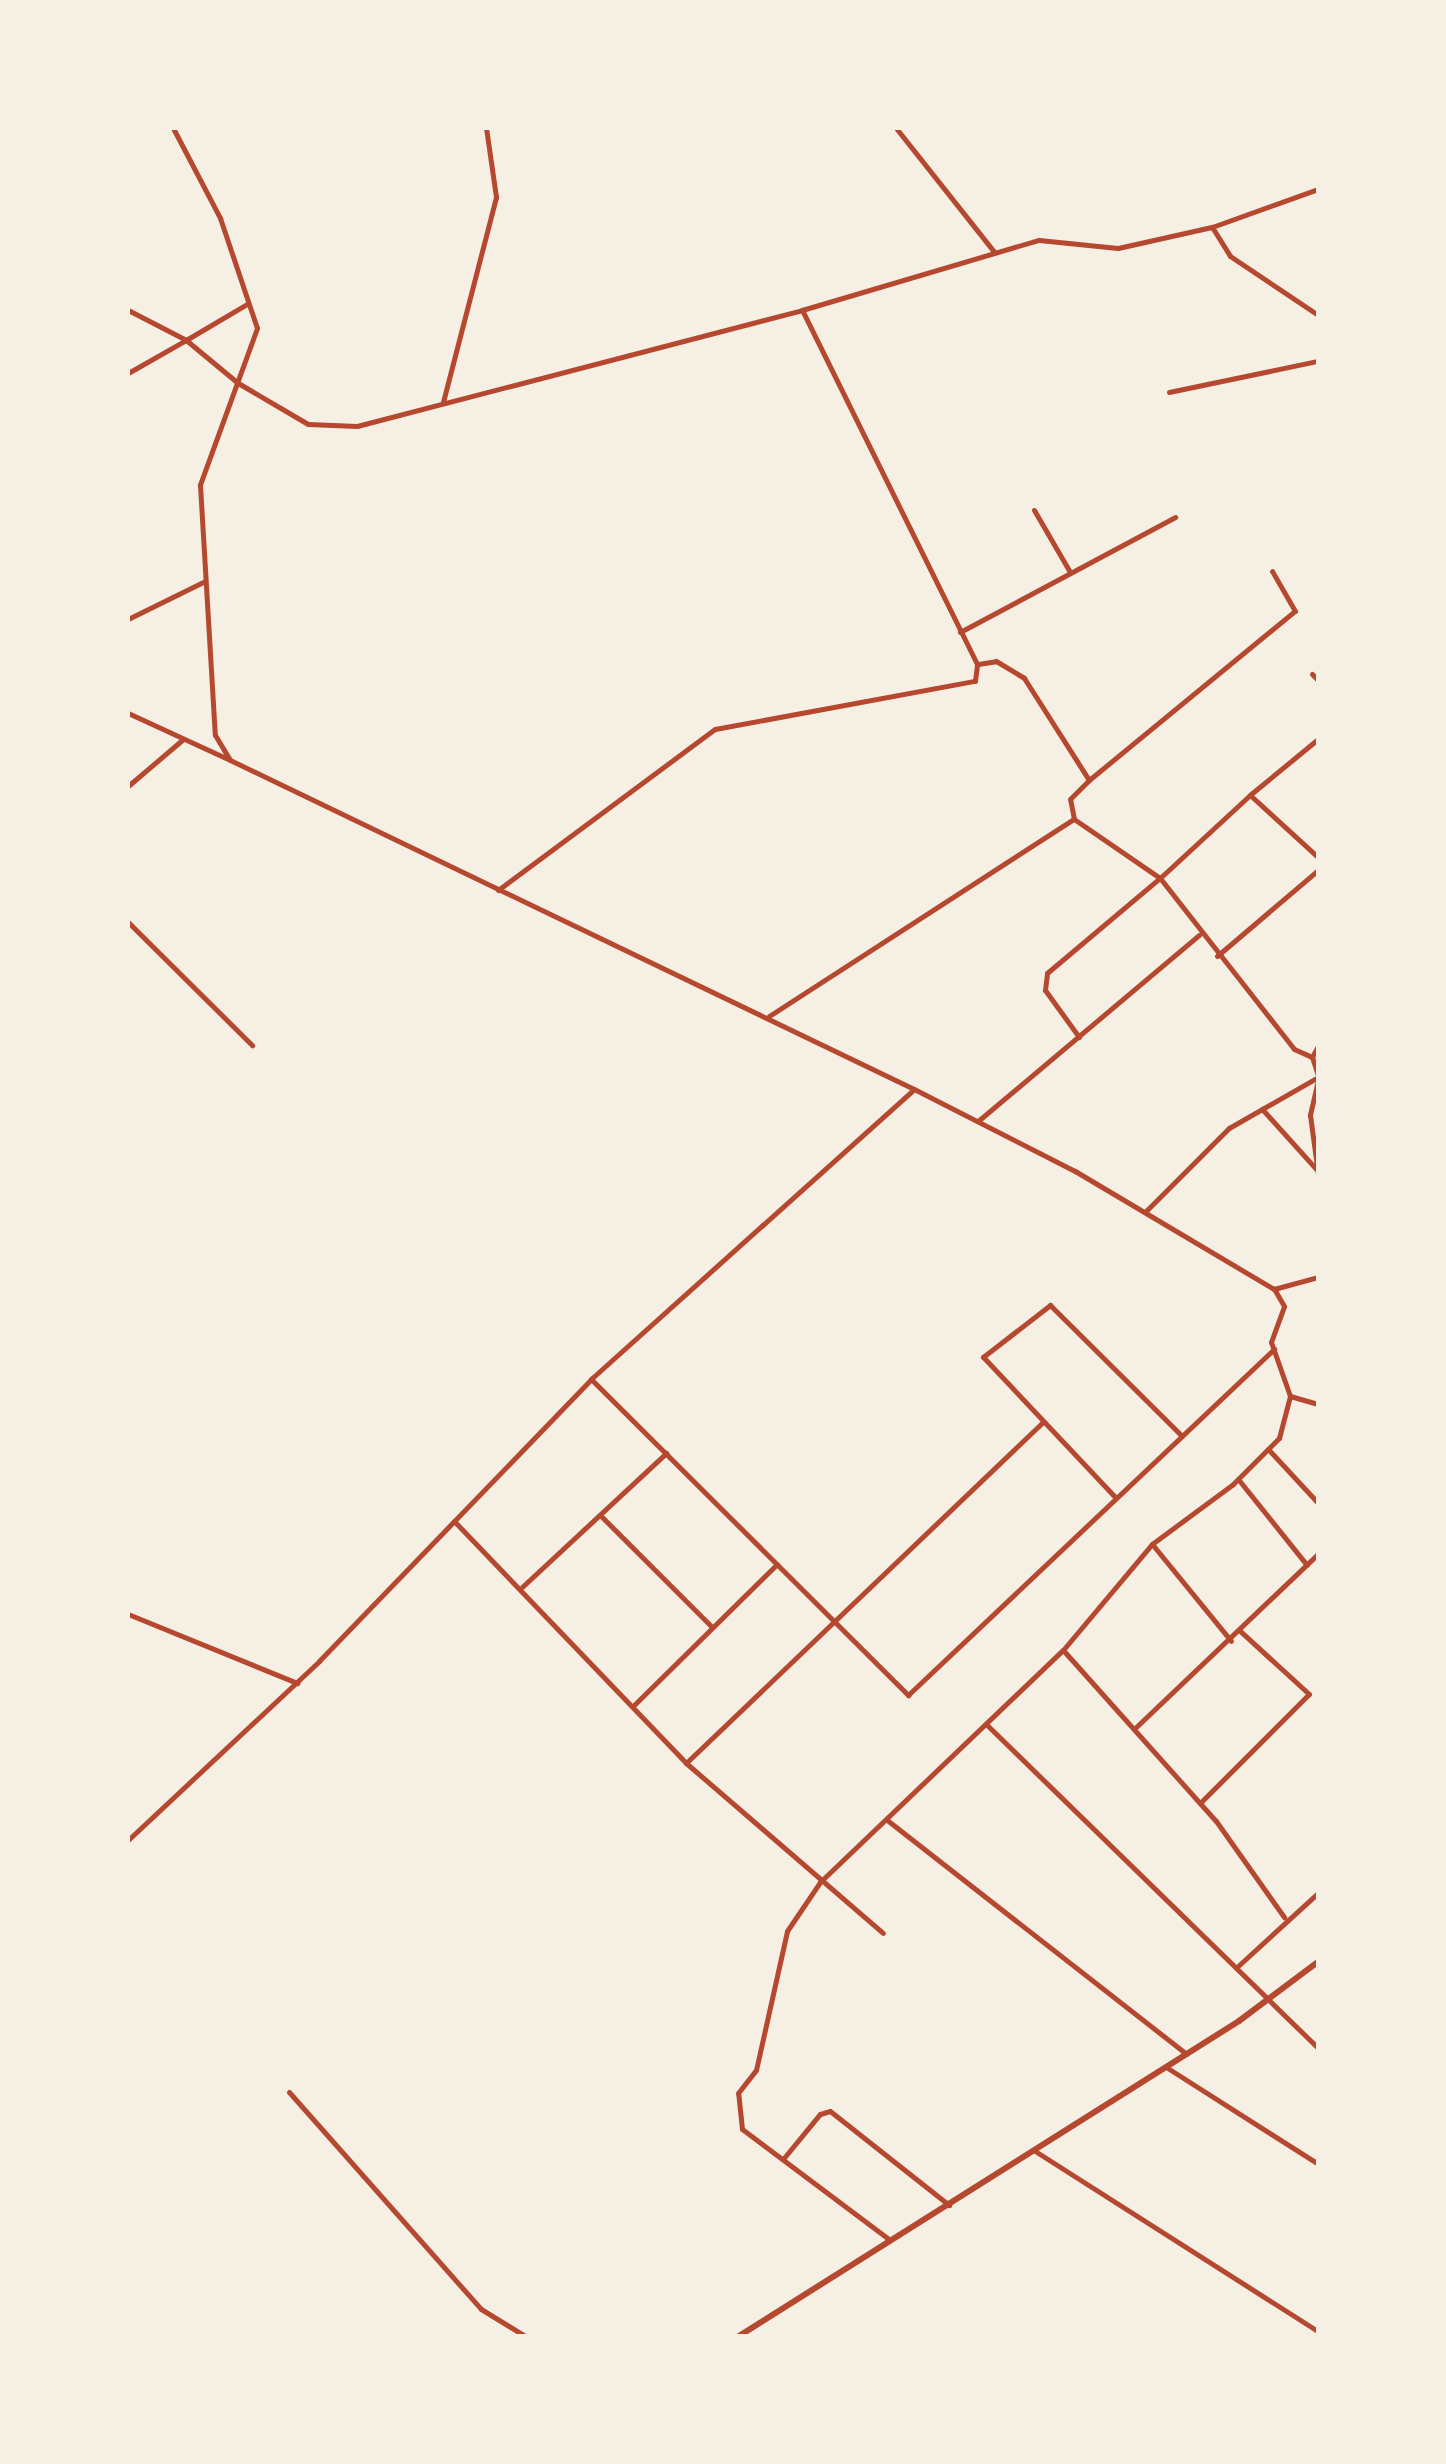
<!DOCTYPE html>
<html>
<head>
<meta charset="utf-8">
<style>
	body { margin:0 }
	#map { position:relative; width:1446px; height:2464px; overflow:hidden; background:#f6efe4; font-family:"PT Sans Narrow",sans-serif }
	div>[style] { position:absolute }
	.minor>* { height:5px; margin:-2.5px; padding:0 2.5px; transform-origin:2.5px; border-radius:2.5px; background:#b5482f }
	.tertiary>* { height:6px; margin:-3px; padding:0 3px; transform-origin:3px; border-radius:3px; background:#b5482f }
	span { translate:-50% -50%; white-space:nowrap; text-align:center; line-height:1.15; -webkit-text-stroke:8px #f6efe4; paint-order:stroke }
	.frame { position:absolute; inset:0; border:130px solid #f6efe4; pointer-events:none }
</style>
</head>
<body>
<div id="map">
	<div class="minor">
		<i style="left:173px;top:128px;width:102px;rotate:62.4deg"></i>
		<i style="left:220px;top:218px;width:116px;rotate:71.4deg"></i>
		<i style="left:257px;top:328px;width:167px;rotate:110deg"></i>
		<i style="left:200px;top:485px;width:250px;rotate:86.6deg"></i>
		<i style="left:215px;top:735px;width:29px;rotate:59deg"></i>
		<i style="left:230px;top:760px;width:759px;rotate:25.69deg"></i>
		<i style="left:914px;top:1089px;width:181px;rotate:27deg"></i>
		<i style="left:1075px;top:1171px;width:231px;rotate:30.7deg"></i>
		<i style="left:1274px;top:1289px;width:46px;rotate:-15.3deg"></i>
		<i style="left:896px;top:128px;width:159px;rotate:51.6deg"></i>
		<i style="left:1212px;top:227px;width:34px;rotate:58deg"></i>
		<i style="left:1230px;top:256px;width:106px;rotate:33.8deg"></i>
		<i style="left:128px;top:310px;width:65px;rotate:27.3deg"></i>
		<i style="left:186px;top:340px;width:71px;rotate:-30.5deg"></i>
		<i style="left:128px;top:373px;width:67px;rotate:-29.6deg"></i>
		<i style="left:186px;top:340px;width:67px;rotate:39.6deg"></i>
		<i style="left:238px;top:383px;width:81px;rotate:30.4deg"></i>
		<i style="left:308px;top:424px;width:49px;rotate:2.3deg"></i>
		<i style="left:357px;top:426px;width:460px;rotate:-14.6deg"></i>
		<i style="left:802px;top:310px;width:247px;rotate:-16.5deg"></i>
		<i style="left:1039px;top:240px;width:79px;rotate:5.8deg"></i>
		<i style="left:1118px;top:248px;width:96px;rotate:-12.6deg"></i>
		<i style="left:1212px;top:227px;width:113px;rotate:-19.7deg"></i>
		<i style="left:1169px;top:392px;width:152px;rotate:-11.8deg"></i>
		<i style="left:443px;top:402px;width:212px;rotate:-75.5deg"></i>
		<i style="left:496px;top:197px;width:70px;rotate:-98.2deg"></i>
		<i style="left:1034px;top:510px;width:72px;rotate:59.9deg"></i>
		<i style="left:128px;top:619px;width:86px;rotate:-26.3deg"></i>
		<i style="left:960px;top:632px;width:244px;rotate:-28.1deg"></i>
		<i style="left:978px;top:664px;width:18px;rotate:-9deg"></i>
		<i style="left:996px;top:661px;width:33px;rotate:31deg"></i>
		<i style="left:1024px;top:678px;width:121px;rotate:57.5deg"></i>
		<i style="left:1312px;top:674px;width:8px;rotate:45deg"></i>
		<i style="left:128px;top:713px;width:110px;rotate:24.7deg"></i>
		<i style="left:128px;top:786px;width:71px;rotate:-40.4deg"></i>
		<i style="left:1251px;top:794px;width:87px;rotate:-39.4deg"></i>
		<i style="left:1074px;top:819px;width:20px;rotate:-101deg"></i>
		<i style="left:1070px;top:799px;width:27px;rotate:-45deg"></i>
		<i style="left:1089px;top:780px;width:266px;rotate:-39.4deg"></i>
		<i style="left:1295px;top:611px;width:46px;rotate:-119.9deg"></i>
		<i style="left:498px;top:890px;width:270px;rotate:-36.6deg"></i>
		<i style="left:715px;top:729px;width:264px;rotate:-10.5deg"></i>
		<i style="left:975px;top:681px;width:17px;rotate:-83deg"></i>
		<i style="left:977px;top:664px;width:395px;rotate:-116.3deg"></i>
		<i style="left:128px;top:922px;width:175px;rotate:44.8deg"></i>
		<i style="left:1217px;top:956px;width:133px;rotate:-40.4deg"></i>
		<i style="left:769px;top:1016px;width:363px;rotate:-32.9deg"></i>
		<i style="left:1074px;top:819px;width:104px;rotate:34.5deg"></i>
		<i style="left:1160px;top:878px;width:122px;rotate:-42.7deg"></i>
		<i style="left:1250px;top:795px;width:92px;rotate:42.4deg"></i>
		<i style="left:1079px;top:1037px;width:58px;rotate:-125.9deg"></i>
		<i style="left:1045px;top:990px;width:17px;rotate:-83deg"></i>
		<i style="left:1047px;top:973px;width:148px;rotate:-40.1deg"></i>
		<i style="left:1160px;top:878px;width:217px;rotate:51.9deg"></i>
		<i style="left:1294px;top:1049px;width:20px;rotate:24deg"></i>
		<i style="left:1318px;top:1046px;width:13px;rotate:119deg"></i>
		<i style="left:1312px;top:1057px;width:19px;rotate:72deg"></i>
		<i style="left:1318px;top:1080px;width:36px;rotate:103deg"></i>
		<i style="left:1310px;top:1115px;width:60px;rotate:82.3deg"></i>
		<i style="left:1262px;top:1109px;width:82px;rotate:48deg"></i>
		<i style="left:978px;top:1121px;width:289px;rotate:-40.1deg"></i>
		<i style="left:1145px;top:1212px;width:119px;rotate:-45deg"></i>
		<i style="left:1229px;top:1128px;width:103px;rotate:-29.8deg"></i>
		<i style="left:591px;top:1379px;width:448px;rotate:44.9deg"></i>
		<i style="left:908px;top:1695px;width:504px;rotate:-43.39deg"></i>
		<i style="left:1290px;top:1396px;width:29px;rotate:16deg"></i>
		<i style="left:1268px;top:1449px;width:74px;rotate:47.2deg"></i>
		<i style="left:1238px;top:1479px;width:110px;rotate:51.3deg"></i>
		<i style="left:1116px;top:1498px;width:194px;rotate:-133.3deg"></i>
		<i style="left:983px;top:1357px;width:85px;rotate:-37.8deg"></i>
		<i style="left:1050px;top:1305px;width:186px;rotate:44.8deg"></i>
		<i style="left:601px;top:1516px;width:157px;rotate:45deg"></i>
		<i style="left:454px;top:1521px;width:335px;rotate:46.2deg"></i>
		<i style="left:686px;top:1763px;width:260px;rotate:40.8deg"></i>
		<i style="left:1152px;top:1544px;width:125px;rotate:50.8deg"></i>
		<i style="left:522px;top:1587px;width:197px;rotate:-42.9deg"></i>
		<i style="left:128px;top:1614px;width:183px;rotate:22.2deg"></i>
		<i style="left:1063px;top:1650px;width:229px;rotate:48.2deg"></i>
		<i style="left:1216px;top:1821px;width:118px;rotate:54.7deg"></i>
		<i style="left:633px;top:1706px;width:202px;rotate:-44.6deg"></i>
		<i style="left:986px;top:1724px;width:464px;rotate:44.3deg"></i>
		<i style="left:1134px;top:1729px;width:254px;rotate:-43.6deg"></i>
		<i style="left:686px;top:1763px;width:494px;rotate:-43.7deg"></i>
		<i style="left:1200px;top:1803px;width:154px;rotate:-45deg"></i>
		<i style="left:1309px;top:1694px;width:92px;rotate:-137.6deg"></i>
		<i style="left:887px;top:1820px;width:380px;rotate:38deg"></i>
		<i style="left:128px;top:1840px;width:262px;rotate:-43.1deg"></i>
		<i style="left:319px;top:1661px;width:392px;rotate:-46deg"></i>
		<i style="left:591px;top:1379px;width:433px;rotate:-41.9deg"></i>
		<i style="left:1238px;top:1966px;width:108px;rotate:-42.4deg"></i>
		<i style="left:1166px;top:2067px;width:180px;rotate:32.5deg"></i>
		<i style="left:289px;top:2092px;width:290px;rotate:48.5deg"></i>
		<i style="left:481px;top:2309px;width:52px;rotate:31.5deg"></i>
		<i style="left:1035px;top:2151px;width:335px;rotate:32.5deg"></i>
		<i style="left:783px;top:2159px;width:58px;rotate:-50.6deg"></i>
		<i style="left:820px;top:2114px;width:10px;rotate:-17deg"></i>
		<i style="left:830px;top:2111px;width:152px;rotate:38.3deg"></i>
		<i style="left:890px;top:2240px;width:185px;rotate:-143.1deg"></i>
		<i style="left:742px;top:2129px;width:36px;rotate:-96deg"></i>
		<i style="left:738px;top:2093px;width:29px;rotate:-52deg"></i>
		<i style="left:756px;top:2070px;width:142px;rotate:-77.4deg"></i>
		<i style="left:787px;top:1931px;width:59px;rotate:-56deg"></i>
		<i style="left:820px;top:1882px;width:336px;rotate:-43.7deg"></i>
		<i style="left:1063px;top:1650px;width:138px;rotate:-50deg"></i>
		<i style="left:1152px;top:1544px;width:101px;rotate:-36.5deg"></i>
		<i style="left:1233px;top:1484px;width:65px;rotate:-45deg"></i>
		<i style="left:1279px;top:1438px;width:43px;rotate:-75.3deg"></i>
		<i style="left:1290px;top:1396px;width:57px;rotate:-109.4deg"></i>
		<i style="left:1271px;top:1342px;width:38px;rotate:-70deg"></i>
		<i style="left:1284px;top:1306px;width:20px;rotate:-120deg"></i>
	</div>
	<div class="tertiary">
		<i style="left:739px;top:2336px;width:591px;rotate:-32.21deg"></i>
		<i style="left:1239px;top:2021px;width:99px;rotate:-36.8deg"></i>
	</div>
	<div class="frame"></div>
</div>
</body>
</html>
